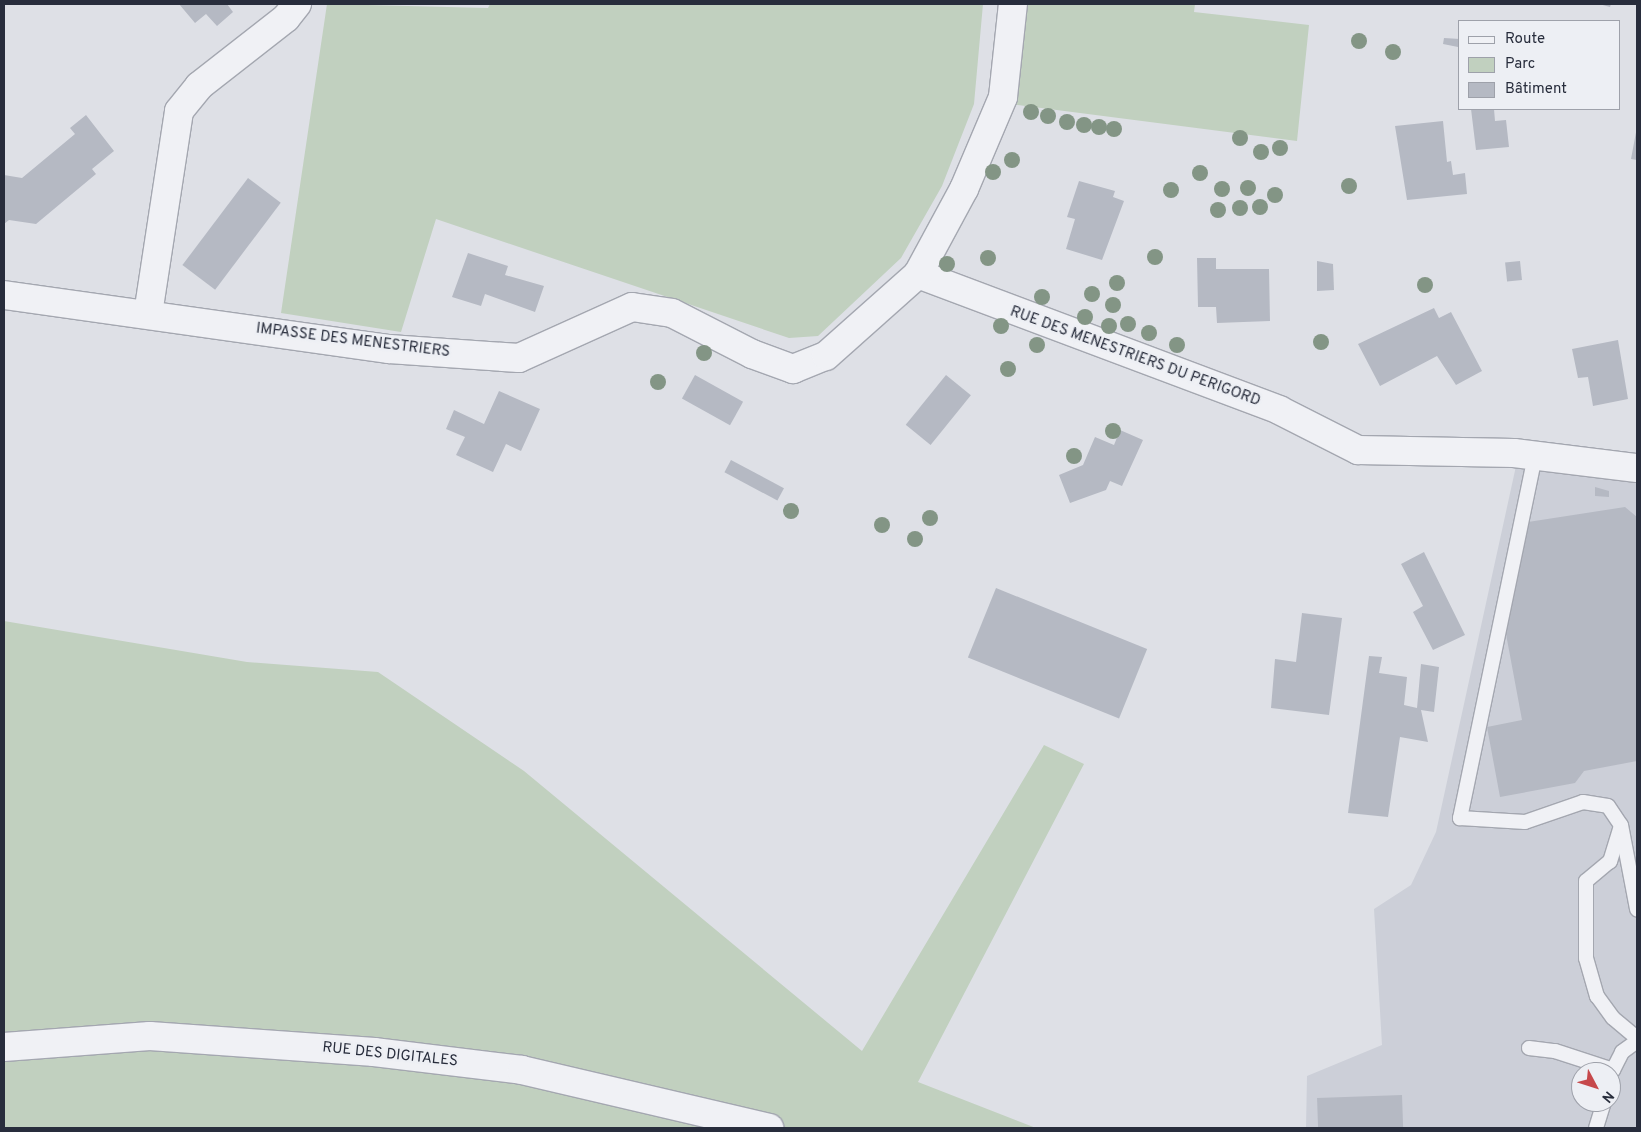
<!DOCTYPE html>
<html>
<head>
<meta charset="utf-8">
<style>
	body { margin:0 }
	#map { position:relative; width:1641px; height:1132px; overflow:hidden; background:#dee0e6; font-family:Overpass,sans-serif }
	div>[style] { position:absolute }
	.built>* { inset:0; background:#cccfd8 }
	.green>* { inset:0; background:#c1d0bf }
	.building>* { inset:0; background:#b5b9c3; transform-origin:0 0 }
	.roads { filter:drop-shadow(1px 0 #a4a7b0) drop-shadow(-1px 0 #a4a7b0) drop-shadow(0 1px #a4a7b0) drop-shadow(0 -1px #a4a7b0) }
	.service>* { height:14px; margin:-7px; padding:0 7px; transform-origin:7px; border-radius:7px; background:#f0f1f5 }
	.minor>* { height:28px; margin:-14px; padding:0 14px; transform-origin:14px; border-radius:14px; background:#f0f1f5 }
	.tertiary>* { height:28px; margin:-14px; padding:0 14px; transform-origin:14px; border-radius:14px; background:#f0f1f5 }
	.trees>* { width:16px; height:16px; margin:-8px; border-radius:50%; background:#839585 }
	span { translate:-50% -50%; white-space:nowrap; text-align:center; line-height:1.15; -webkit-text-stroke:5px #edeff4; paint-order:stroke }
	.street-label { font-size:15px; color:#282d3c }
	.frame { position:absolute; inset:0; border:5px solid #282d3c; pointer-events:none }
	.legend { position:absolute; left:1458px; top:20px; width:162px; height:90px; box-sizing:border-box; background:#edeff4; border:1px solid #9ea1aa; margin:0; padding:6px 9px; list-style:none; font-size:15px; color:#282d3c }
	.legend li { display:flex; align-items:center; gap:10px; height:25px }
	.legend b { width:25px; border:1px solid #9ea1aa }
	.north { position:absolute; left:1571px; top:1062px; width:50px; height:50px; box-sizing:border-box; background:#edeff4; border:1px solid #9ea1aa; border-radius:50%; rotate:130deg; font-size:14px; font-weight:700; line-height:20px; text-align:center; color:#282d3c }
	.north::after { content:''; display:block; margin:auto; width:18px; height:22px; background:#c6484b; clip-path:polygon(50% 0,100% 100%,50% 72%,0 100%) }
</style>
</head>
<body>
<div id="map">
	<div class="built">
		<i style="clip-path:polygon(evenodd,1637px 460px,1637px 1128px,1306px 1128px,1307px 1076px,1382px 1045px,1374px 909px,1411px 885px,1436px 832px,1516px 466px,1637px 460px,1581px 1072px,1611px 1072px,1611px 1102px,1581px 1102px,1581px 1072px)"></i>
	</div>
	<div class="green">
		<i style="clip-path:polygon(327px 4px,488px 8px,490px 4px,983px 4px,974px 104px,942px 186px,901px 258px,818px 336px,789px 338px,436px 219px,401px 332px,281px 313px)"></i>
		<i style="clip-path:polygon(1028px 4px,1195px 4px,1194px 12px,1309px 25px,1297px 141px,1010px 104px)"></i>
		<i style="clip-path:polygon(4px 621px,247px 662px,378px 672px,524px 771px,862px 1051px,1044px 745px,1084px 764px,918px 1082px,1036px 1128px,4px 1128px)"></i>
	</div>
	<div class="building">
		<i style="clip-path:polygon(179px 4px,227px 4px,233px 12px,217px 26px,206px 14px,195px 23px)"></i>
		<i style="clip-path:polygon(1599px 4px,1611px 4px,1610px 7px)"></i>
		<i style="clip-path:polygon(1444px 38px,1460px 39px,1458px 47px,1443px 44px)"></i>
		<i style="clip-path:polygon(1471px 109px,1494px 109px,1495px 121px,1506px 120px,1509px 147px,1476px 150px)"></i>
		<i style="clip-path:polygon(86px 115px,114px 151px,92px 169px,96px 174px,36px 224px,9px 220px,4px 224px,4px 175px,22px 178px,75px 134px,70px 128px)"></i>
		<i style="clip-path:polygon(1443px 121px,1447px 162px,1451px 161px,1453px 175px,1465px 173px,1467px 194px,1407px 200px,1395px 126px)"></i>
		<i style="clip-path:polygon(1637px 127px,1637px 160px,1631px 159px)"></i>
		<i style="left:248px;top:178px;width:41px;height:109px;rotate:37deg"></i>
		<i style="clip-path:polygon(1079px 181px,1115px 191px,1113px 197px,1124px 201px,1102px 260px,1066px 249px,1075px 219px,1067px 217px)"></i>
		<i style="clip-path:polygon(468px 253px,508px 266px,505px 275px,544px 286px,535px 312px,485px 294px,481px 306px,452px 297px)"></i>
		<i style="clip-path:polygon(1197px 258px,1216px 258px,1216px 269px,1269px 269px,1270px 321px,1217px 323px,1216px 307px,1198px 307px)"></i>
		<i style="clip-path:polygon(1317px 261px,1333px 264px,1334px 290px,1317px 291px)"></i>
		<i style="left:1520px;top:261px;width:19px;height:15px;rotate:84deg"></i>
		<i style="clip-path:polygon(1434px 308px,1439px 318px,1451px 312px,1482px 371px,1456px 385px,1437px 356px,1380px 386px,1358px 344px)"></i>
		<i style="clip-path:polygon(1618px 340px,1628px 399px,1593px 406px,1588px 377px,1578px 378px,1572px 349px)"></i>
		<i style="left:695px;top:375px;width:55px;height:27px;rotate:29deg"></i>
		<i style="left:946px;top:375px;width:32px;height:64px;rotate:39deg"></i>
		<i style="clip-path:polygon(499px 391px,540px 409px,521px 451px,506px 444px,493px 472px,456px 455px,465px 437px,446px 429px,454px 410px,484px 424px)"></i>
		<i style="clip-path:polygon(1120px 430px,1143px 440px,1122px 486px,1110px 481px,1106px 490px,1070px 503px,1059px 475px,1083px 465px,1095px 437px,1114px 445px)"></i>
		<i style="left:731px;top:460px;width:60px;height:14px;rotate:28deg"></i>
		<i style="clip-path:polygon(1595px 487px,1609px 491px,1609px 497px,1595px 496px)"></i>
		<i style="clip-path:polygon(1625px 507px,1637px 517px,1637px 761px,1584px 771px,1575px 783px,1500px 797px,1487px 727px,1522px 720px,1506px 634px,1528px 522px)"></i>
		<i style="clip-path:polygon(1424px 552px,1465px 635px,1433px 650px,1413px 612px,1423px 606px,1401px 564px)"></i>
		<i style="left:996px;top:588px;width:163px;height:75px;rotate:22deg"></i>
		<i style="clip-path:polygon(1302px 613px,1342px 618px,1329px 715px,1271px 708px,1275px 659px,1296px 662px)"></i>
		<i style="clip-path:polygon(1369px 656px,1382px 657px,1379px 673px,1407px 677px,1404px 705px,1417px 708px,1421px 664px,1439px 667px,1434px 712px,1421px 710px,1428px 742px,1400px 737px,1388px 817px,1348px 813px)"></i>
		<i style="left:1402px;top:1095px;width:33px;height:85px;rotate:88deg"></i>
	</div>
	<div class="roads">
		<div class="service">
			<i style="left:1535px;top:456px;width:370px;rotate:101.7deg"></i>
			<i style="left:1460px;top:818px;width:65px;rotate:3.5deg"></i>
			<i style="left:1525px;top:822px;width:61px;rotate:-19deg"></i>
			<i style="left:1583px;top:802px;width:25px;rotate:9deg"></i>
			<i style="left:1608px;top:806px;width:23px;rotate:56deg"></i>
			<i style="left:1621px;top:825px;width:86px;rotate:79.2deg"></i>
			<i style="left:1620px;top:829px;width:34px;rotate:107deg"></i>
			<i style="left:1610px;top:861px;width:31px;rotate:140deg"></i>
			<i style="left:1586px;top:881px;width:77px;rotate:90deg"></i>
			<i style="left:1586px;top:958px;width:40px;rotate:74deg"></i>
			<i style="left:1597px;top:996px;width:27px;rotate:54deg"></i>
			<i style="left:1613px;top:1018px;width:31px;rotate:40deg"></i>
			<i style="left:1529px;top:1048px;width:26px;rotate:7deg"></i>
			<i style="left:1555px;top:1051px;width:61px;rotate:18.1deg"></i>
			<i style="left:1613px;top:1070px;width:20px;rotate:-63deg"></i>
			<i style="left:1622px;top:1052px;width:19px;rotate:-36deg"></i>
			<i style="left:1596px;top:1128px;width:27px;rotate:-73deg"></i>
		</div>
		<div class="minor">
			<i style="left:918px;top:274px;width:386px;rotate:20.6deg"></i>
			<i style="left:1279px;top:410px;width:89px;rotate:26.9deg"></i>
			<i style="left:1358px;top:450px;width:156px;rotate:1.1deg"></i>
			<i style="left:1514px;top:453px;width:124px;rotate:7deg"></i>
			<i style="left:4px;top:295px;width:389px;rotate:8deg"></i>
			<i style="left:389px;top:349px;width:130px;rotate:4deg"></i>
			<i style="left:519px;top:358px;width:124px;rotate:-24.3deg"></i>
			<i style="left:632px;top:307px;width:40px;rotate:8.5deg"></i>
			<i style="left:672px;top:313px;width:90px;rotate:27.1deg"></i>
			<i style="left:752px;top:354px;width:44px;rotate:20.1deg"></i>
			<i style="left:793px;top:369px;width:35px;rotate:-22deg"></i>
			<i style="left:826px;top:356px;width:123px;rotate:-41.7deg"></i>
			<i style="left:918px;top:274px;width:97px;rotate:-61.6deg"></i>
			<i style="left:964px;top:189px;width:100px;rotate:-67deg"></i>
			<i style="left:1003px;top:97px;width:94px;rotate:-83.9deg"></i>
			<i style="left:148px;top:314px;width:205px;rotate:-81.3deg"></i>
			<i style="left:179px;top:111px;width:32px;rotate:-51deg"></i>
			<i style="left:199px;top:86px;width:110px;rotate:-38deg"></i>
			<i style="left:286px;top:18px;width:18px;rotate:-52deg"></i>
		</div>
		<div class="tertiary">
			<i style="left:4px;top:1047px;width:146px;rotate:-4.3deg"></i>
			<i style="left:150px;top:1036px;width:225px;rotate:4.1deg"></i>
			<i style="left:374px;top:1052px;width:149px;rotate:6.9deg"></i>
			<i style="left:522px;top:1070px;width:254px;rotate:13.2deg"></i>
		</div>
	</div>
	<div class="trees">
		<i style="left:1359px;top:41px"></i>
		<i style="left:1393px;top:52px"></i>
		<i style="left:1031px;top:112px"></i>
		<i style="left:1048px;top:116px"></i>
		<i style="left:1067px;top:122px"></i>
		<i style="left:1084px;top:125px"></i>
		<i style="left:1099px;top:127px"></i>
		<i style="left:1114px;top:129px"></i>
		<i style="left:1240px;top:138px"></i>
		<i style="left:1280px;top:148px"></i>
		<i style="left:1261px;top:152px"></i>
		<i style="left:1012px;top:160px"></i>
		<i style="left:993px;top:172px"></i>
		<i style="left:1200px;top:173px"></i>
		<i style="left:1349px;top:186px"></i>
		<i style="left:1248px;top:188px"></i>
		<i style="left:1222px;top:189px"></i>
		<i style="left:1171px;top:190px"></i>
		<i style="left:1275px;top:195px"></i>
		<i style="left:1260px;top:207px"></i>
		<i style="left:1240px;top:208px"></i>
		<i style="left:1218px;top:210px"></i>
		<i style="left:1155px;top:257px"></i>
		<i style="left:988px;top:258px"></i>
		<i style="left:947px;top:264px"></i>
		<i style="left:1117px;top:283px"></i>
		<i style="left:1425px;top:285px"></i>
		<i style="left:1092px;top:294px"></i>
		<i style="left:1042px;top:297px"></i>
		<i style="left:1113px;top:305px"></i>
		<i style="left:1085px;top:317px"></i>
		<i style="left:1128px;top:324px"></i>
		<i style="left:1001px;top:326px"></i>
		<i style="left:1109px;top:326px"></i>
		<i style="left:1149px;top:333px"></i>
		<i style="left:1321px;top:342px"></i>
		<i style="left:1037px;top:345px"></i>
		<i style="left:1177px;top:345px"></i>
		<i style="left:704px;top:353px"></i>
		<i style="left:1008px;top:369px"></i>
		<i style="left:658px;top:382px"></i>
		<i style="left:1113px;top:431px"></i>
		<i style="left:1074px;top:456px"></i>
		<i style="left:791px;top:511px"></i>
		<i style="left:930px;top:518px"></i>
		<i style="left:882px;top:525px"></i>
		<i style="left:915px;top:539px"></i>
	</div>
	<div class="street-label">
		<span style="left:353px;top:341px;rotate:7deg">IMPASSE DES MENESTRIERS</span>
		<span style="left:1135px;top:357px;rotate:20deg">RUE DES MENESTRIERS DU PERIGORD</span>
		<span style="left:390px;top:1055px;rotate:6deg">RUE DES DIGITALES</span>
	</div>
	<div class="frame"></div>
	<ul class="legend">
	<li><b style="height:6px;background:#f0f1f5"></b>Route</li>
	<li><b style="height:14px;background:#c1d0bf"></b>Parc</li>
	<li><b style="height:14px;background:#b5b9c3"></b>Bâtiment</li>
	</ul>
	<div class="north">N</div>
</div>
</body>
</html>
